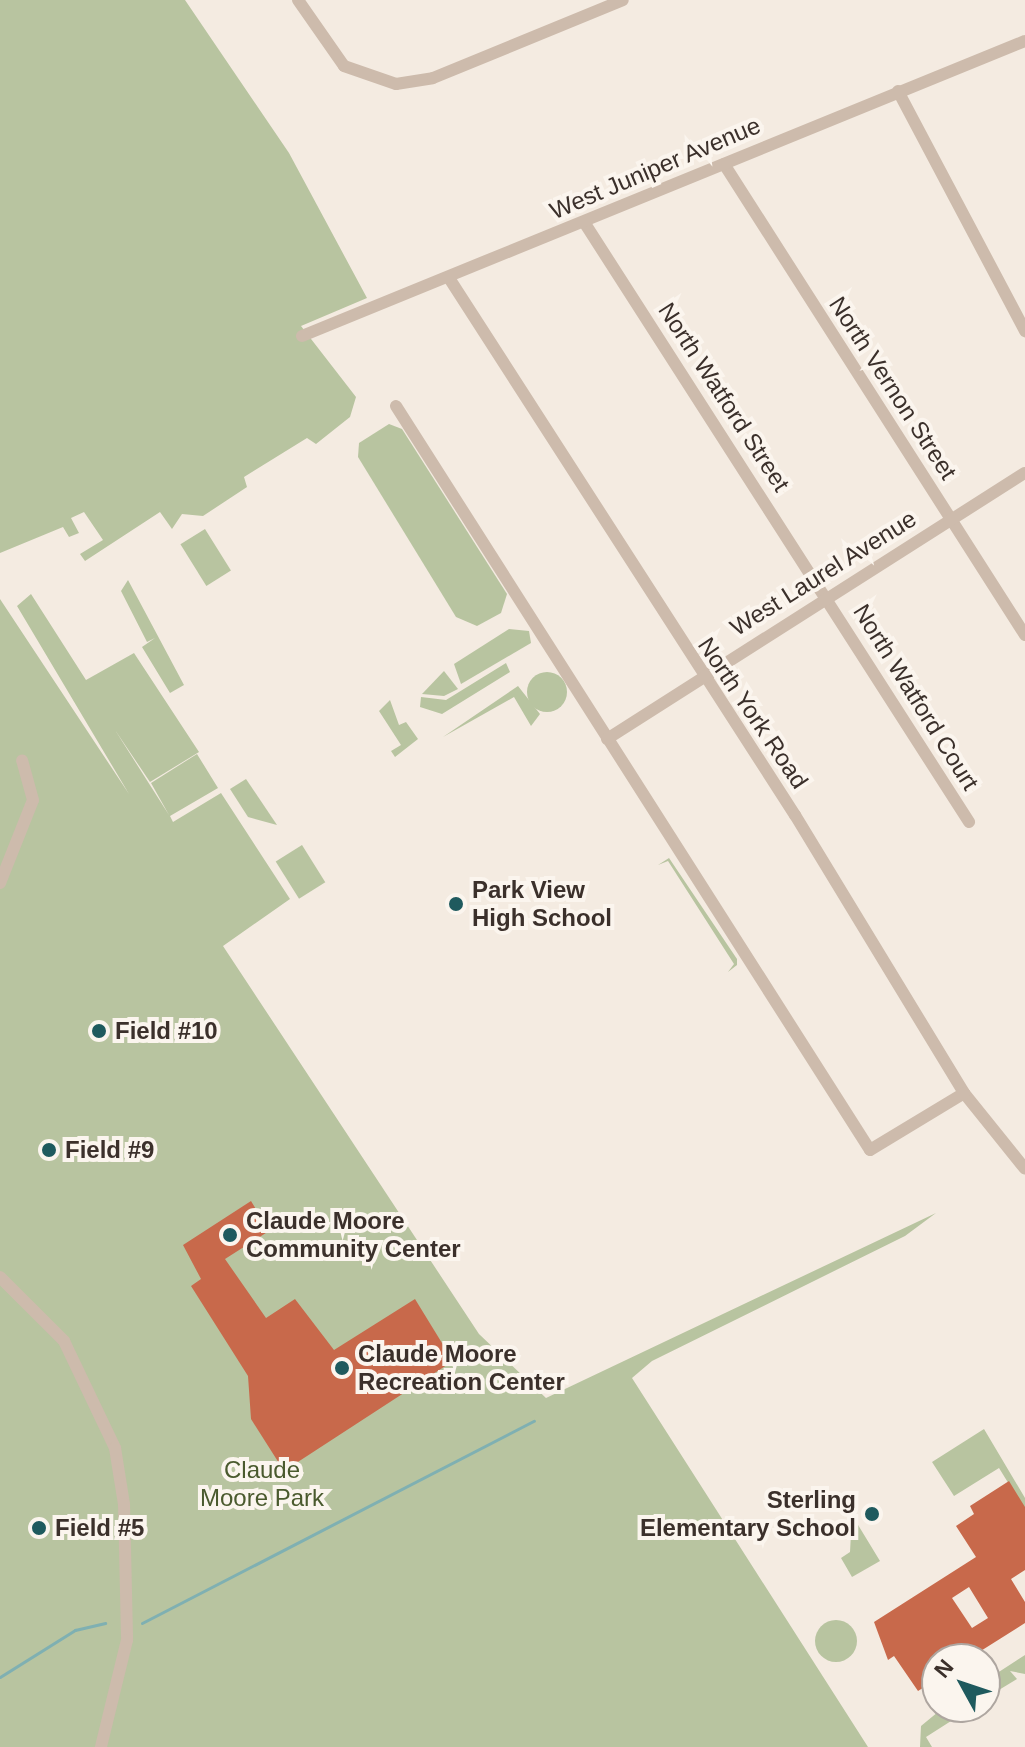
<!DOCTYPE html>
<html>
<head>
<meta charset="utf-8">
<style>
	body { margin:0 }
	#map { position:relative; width:1025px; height:1747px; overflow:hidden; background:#f4ebe1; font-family:Helvetica,sans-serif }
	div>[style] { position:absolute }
	.green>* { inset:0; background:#b8c4a0; transform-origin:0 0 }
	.round { border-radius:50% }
	.stream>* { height:3px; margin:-1.5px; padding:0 1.5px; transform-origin:1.5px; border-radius:1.5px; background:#7fb0b2 }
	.building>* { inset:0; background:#c8694b }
	.street>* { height:12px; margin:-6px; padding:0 6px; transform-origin:6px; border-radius:6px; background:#cdbbac }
	.dots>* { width:22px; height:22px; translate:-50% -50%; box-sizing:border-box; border:4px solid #fbf5ee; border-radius:50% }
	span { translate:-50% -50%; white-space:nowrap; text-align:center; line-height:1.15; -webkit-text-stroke:8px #fbf5ee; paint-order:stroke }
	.street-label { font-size:24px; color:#3b302b }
	.poi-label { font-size:24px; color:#3b302b; font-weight:700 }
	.left { translate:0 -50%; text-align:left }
	.right { translate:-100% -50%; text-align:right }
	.park-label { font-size:24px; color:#4a5a2e }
	.north { position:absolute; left:921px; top:1643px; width:80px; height:80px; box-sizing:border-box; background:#fbf5ee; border:2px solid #aea6a0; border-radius:50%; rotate:310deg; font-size:22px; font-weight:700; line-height:32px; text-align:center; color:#3b302b }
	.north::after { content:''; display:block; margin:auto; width:28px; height:36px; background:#1f5a5e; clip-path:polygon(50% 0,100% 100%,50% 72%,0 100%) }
</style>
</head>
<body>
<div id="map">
	<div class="green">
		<i style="clip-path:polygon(0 0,185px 0,289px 153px,367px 298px,301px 326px,356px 397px,350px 417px,316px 444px,307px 438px,244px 477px,247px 487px,203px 516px,182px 514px,172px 529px,160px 512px,85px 561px,80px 554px,103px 540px,84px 512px,71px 518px,79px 533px,69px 537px,63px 527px,0 553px)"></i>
		<i style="clip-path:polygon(389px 424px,402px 429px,507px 594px,501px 613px,477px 626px,456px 617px,358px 457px,359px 443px)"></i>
		<i style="left:205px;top:529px;width:49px;height:29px;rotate:58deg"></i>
		<i style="clip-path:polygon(128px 580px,184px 685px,170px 693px,142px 647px,155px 638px,147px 642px,121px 591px)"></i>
		<i style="clip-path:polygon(31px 594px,86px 680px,134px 653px,199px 752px,150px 782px,115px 730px,169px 815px,151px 783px,197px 754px,218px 788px,170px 816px,173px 822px,221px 793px,290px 899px,223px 946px,479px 1334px,546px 1398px,936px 1213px,905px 1236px,652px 1361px,632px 1378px,868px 1747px,0 1747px,0 599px,129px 794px,17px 606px)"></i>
		<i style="clip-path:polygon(509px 629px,529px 631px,531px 643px,461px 684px,454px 664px)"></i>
		<i style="clip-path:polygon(506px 663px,510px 672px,442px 714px,420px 707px,421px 697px,446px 700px)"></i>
		<i style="clip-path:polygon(444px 671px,458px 689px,444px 696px,422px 694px)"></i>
		<i class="round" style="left:527px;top:672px;width:40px;height:40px"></i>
		<i style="clip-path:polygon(518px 686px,540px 714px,531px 726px,514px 697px,443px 737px)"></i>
		<i style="clip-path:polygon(390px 700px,399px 725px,406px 722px,418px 739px,395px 757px,391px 751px,401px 745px,379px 711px)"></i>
		<i style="clip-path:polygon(246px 779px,277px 825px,248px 817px,230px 789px)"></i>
		<i style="left:302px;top:845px;width:44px;height:31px;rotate:58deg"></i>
		<i style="clip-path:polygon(669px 858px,737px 959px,737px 965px,728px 972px,734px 964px,668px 861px,658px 865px)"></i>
		<i style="clip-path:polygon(984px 1429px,1025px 1498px,1025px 1510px,999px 1468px,954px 1496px,932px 1462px)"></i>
		<i style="clip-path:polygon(852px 1515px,880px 1561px,852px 1577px,841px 1558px,850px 1552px)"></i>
		<i class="round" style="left:815px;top:1620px;width:42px;height:42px"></i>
		<i style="clip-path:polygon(1025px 1655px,1025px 1674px,1010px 1671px,1017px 1679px,989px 1696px,985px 1681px)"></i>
		<i style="clip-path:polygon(944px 1707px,973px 1707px,926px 1737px,932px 1747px,920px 1747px,921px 1726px)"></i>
	</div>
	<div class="stream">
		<i style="left:142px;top:1623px;width:441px;rotate:-27.3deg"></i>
		<i style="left:0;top:1677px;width:89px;rotate:-32.1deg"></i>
		<i style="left:75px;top:1630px;width:31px;rotate:-13deg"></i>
	</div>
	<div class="building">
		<i style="clip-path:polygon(251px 1201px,269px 1231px,225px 1259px,266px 1318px,295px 1299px,334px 1350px,415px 1299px,453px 1361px,284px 1471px,251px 1419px,248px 1376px,191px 1286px,201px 1279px,183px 1245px)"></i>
		<i style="clip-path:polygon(evenodd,1009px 1481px,1025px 1507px,1025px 1570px,1011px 1579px,1025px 1602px,1025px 1623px,968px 1659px,937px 1659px,937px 1679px,918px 1691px,894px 1656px,888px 1660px,874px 1622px,976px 1557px,956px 1526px,974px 1514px,970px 1506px,1009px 1481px,969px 1587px,988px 1618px,972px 1628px,952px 1598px,969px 1587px)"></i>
	</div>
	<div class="street">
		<i style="left:298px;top:0;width:80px;rotate:55.1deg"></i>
		<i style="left:344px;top:66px;width:55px;rotate:19.1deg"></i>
		<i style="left:396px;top:84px;width:37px;rotate:-9deg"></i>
		<i style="left:433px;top:78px;width:205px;rotate:-22.3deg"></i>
		<i style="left:898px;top:91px;width:272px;rotate:62.1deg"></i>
		<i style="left:724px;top:164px;width:559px;rotate:57.42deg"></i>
		<i style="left:584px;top:222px;width:713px;rotate:57.31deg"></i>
		<i style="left:449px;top:278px;width:639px;rotate:57.21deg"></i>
		<i style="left:795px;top:815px;width:325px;rotate:58.7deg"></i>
		<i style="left:964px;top:1093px;width:97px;rotate:51.2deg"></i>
		<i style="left:302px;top:336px;width:781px;rotate:-22.2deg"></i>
		<i style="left:396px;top:406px;width:882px;rotate:57.5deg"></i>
		<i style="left:870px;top:1150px;width:110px;rotate:-31.2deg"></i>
		<i style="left:607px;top:739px;width:495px;rotate:-32.5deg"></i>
		<i style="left:0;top:883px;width:89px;rotate:-68.3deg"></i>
		<i style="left:33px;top:800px;width:41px;rotate:-105.4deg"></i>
		<i style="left:0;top:1277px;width:91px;rotate:45deg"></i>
		<i style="left:64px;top:1341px;width:119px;rotate:64.5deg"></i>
		<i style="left:115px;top:1448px;width:57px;rotate:80.9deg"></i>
		<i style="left:124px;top:1504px;width:136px;rotate:88.7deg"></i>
		<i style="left:127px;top:1640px;width:110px;rotate:103.7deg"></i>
	</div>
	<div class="dots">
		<i style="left:456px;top:904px;background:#1f5a5e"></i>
		<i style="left:99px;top:1031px;background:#1f5a5e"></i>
		<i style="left:49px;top:1150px;background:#1f5a5e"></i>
		<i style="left:230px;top:1235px;background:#1f5a5e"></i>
		<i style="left:342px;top:1368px;background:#1f5a5e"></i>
		<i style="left:872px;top:1514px;background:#1f5a5e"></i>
		<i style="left:39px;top:1528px;background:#1f5a5e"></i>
	</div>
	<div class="street-label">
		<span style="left:655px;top:168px;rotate:-23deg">West Juniper Avenue</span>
		<span style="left:893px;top:388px;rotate:57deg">North Vernon Street</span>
		<span style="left:724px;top:397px;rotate:57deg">North Watford Street</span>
		<span style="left:823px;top:573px;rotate:-32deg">West Laurel Avenue</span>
		<span style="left:916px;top:697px;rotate:58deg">North Watford Court</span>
		<span style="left:753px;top:713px;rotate:56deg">North York Road</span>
	</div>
	<div class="poi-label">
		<span class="left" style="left:472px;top:904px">Park View<br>High School</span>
		<span class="left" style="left:115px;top:1031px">Field #10</span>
		<span class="left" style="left:65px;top:1150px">Field #9</span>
		<span class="left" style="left:246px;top:1235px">Claude Moore<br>Community Center</span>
		<span class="left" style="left:358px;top:1368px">Claude Moore<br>Recreation Center</span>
		<span class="right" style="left:856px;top:1514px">Sterling<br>Elementary School</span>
		<span class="left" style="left:55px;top:1528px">Field #5</span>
	</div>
	<div class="park-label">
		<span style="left:262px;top:1484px">Claude<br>Moore Park</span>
	</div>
	<div class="north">N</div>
</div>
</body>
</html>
